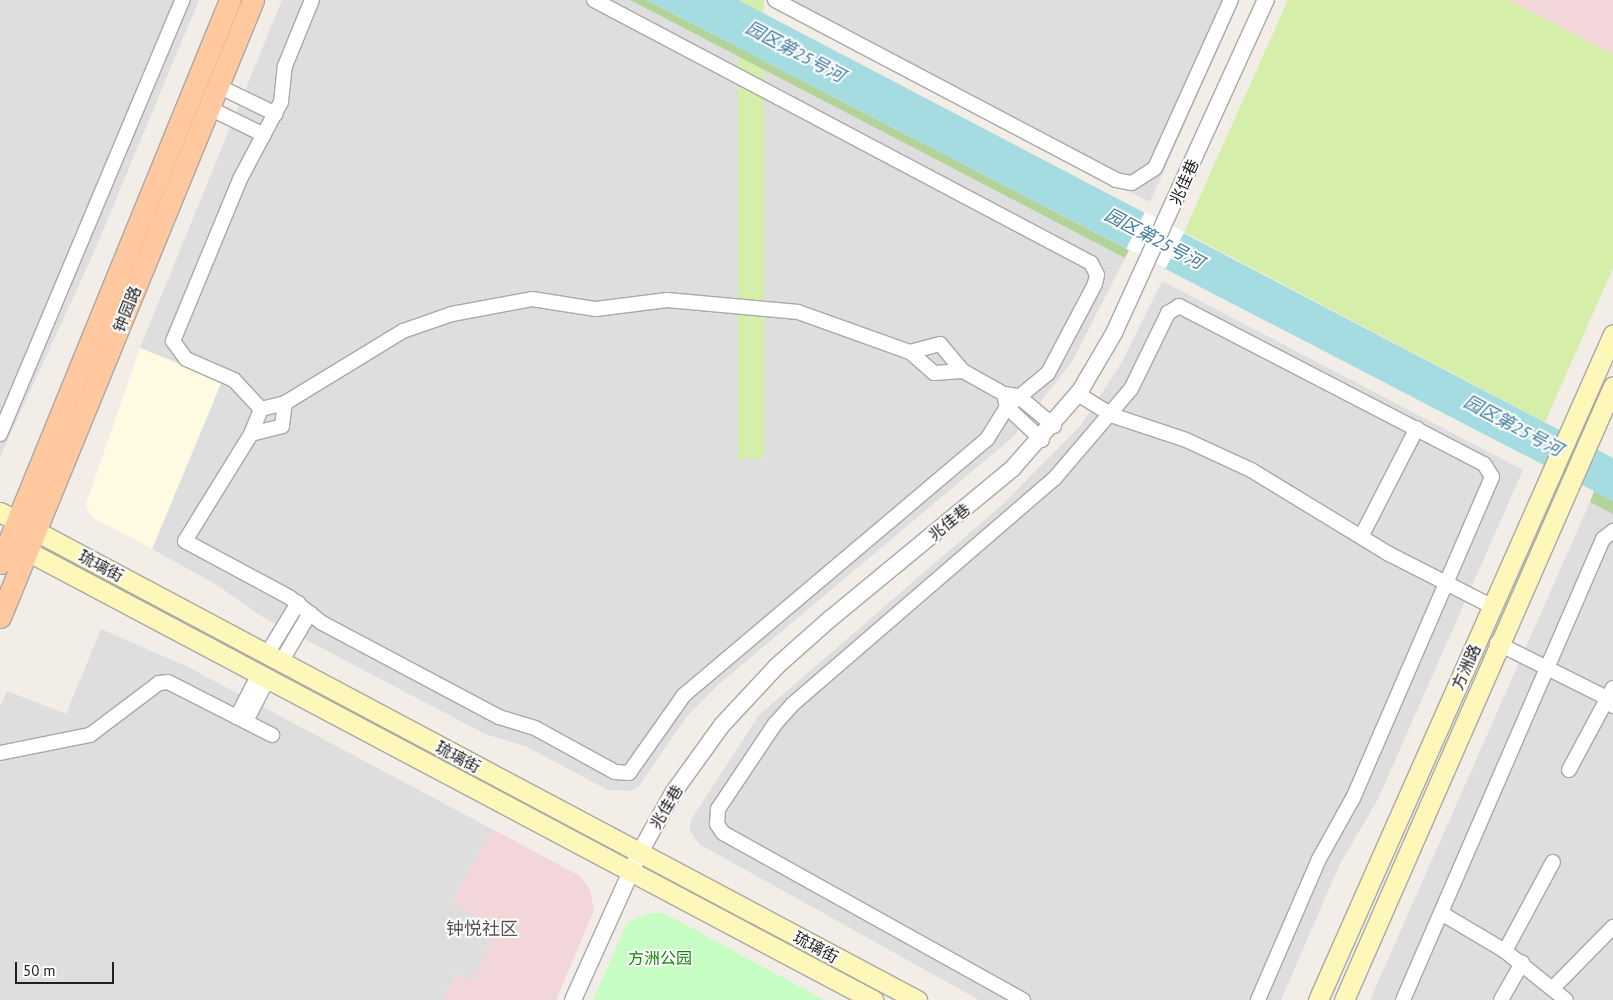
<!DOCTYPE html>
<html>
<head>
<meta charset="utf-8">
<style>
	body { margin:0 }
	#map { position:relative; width:1613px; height:1000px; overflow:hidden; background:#f2ede7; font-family:"PT Sans","Noto Sans SC",sans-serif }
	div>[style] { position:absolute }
	.residential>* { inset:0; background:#dfdede }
	.commercial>* { inset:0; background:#f3d6d9 }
	.education>* { inset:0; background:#fffbe2 }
	.grass>* { inset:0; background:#d5eeaa; transform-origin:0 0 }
	.forest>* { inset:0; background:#b2d399 }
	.park>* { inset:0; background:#c6fdc3 }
	.water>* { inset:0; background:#a5dce1 }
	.pier>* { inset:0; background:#fff; transform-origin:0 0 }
	.roads { filter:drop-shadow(1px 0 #a8a8a8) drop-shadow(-1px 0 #a8a8a8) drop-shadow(0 1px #a8a8a8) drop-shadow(0 -1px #a8a8a8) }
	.minor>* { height:14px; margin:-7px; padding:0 7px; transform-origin:7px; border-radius:7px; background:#fff }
	.tertiary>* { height:16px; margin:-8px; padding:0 8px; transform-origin:8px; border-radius:8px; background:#fff }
	.secondary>* { height:19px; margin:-9.5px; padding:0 9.5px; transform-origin:9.5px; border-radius:9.5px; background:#fdf7b9 }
	.primary>* { height:21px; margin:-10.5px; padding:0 10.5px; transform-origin:10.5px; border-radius:10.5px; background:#ffc89e }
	span { translate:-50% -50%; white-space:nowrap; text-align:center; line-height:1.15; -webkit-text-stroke:4px #fff; paint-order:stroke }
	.street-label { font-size:16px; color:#212121 }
	.park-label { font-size:16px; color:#0d8905 }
	.water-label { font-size:18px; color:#3e7c9f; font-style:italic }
	.neighbourhood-label { font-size:18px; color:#545454 }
	.scale { position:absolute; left:15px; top:962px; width:99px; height:22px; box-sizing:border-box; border:2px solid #212121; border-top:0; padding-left:6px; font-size:15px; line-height:18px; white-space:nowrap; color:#212121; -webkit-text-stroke:4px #fff; paint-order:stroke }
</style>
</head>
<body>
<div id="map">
	<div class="residential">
		<i style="clip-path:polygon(0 0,199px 0,94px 252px,0 457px)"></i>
		<i style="clip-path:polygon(282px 0,630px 0,1125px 258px,1073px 360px,1013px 437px,718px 685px,687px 716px,639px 786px,630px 791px,608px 790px,525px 746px,485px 734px,259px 615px,217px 585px,152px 549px,222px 381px,140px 348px)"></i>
		<i style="clip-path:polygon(764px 0,1240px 0,1150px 202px)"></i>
		<i style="clip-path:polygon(1162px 281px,1523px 470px,1378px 799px,1339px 866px,1281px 1000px,979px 1000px,699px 844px,690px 831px,691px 820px,759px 715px,1004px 503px,1081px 425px,1122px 362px)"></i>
		<i style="clip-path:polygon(1590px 502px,1613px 514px,1613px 1000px,1370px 1000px)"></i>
		<i style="clip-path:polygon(101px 629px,186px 666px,492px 829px,474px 863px,475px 915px,489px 947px,473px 982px,455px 974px,444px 1000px,0 1000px,0 707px,7px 691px,66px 714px)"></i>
	</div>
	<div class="commercial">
		<i style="clip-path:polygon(1509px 0,1613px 0,1613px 54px)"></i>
		<i style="clip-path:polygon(492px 829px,580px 876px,590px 889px,594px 910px,556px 1000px,444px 1000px,455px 974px,473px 981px,489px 947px,475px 915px,452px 902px)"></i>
	</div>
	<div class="education">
		<i style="clip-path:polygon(140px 348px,222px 381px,152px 549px,92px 517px,86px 504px)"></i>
	</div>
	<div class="grass">
		<i style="left:738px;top:0;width:26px;height:459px"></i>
		<i style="clip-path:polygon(1288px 0,1509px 0,1613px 54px,1613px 268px,1545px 422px,1184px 232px)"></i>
	</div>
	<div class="forest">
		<i style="clip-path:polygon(630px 0,647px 0,1129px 250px,1125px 258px)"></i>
		<i style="clip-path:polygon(1594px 491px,1613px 501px,1613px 514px,1590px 502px)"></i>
	</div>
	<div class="park">
		<i style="clip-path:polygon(648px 913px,664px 913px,824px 1000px,593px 1000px,627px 923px)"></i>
	</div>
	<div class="water">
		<i style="clip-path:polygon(647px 0,738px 0,1613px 458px,1613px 501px)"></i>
	</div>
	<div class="pier">
		<i style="left:1145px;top:212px;width:44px;height:41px;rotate:27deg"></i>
	</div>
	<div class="roads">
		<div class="minor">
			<i style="left:594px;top:0;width:562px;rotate:27.89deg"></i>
			<i style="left:1091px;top:263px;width:13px;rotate:63deg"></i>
			<i style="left:1097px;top:275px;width:9px;rotate:103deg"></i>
			<i style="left:1095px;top:284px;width:101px;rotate:117.8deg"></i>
			<i style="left:1048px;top:373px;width:53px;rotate:140.3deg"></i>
			<i style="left:1007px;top:407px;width:38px;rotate:122deg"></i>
			<i style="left:987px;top:439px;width:397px;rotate:139.8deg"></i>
			<i style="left:684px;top:695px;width:95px;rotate:125.2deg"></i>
			<i style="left:629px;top:773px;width:14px;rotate:-176deg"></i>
			<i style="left:615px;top:772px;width:91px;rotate:-151.2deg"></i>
			<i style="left:535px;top:728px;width:38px;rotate:-163deg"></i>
			<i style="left:499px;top:717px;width:200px;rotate:-152deg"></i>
			<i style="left:322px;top:623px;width:42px;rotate:-141.8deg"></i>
			<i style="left:289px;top:597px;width:118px;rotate:-151.7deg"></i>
			<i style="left:185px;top:541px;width:126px;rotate:-58.3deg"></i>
			<i style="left:251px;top:434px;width:27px;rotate:-68deg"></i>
			<i style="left:261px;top:409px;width:25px;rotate:-14deg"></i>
			<i style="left:285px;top:403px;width:138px;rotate:-31.4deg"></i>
			<i style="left:403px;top:331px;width:52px;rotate:-19.1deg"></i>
			<i style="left:452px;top:314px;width:81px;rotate:-10.6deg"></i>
			<i style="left:532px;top:299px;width:65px;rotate:8.9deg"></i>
			<i style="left:596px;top:309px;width:72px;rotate:-7.2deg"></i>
			<i style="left:667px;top:300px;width:132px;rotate:5.2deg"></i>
			<i style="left:798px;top:312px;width:119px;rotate:19.7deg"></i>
			<i style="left:910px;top:352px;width:32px;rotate:41deg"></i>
			<i style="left:934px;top:373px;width:29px;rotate:-4deg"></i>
			<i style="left:775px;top:0;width:386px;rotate:27.8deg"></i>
			<i style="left:1116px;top:180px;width:16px;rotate:11deg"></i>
			<i style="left:1132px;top:183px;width:27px;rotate:-33deg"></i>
			<i style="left:1155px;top:168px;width:184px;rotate:-65.7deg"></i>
			<i style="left:218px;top:86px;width:64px;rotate:25.8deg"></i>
			<i style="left:209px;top:108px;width:61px;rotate:26.1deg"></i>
			<i style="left:910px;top:352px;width:31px;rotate:-15deg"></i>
			<i style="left:940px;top:344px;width:35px;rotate:50deg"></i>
			<i style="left:963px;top:371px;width:47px;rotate:29.3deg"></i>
			<i style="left:1004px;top:394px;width:14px;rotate:8deg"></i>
			<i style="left:1018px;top:396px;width:47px;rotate:39.8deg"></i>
			<i style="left:1078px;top:394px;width:39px;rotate:32deg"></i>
			<i style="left:1111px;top:415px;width:79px;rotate:18.4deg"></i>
			<i style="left:1186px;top:440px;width:72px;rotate:24.8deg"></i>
			<i style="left:1251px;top:470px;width:162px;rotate:31.3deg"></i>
			<i style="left:1389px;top:554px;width:117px;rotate:27deg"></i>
			<i style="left:1005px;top:399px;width:8px;rotate:76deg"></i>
			<i style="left:1007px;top:407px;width:48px;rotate:43.3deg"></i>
			<i style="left:261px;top:409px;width:40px;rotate:-133deg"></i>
			<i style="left:234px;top:380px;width:52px;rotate:-156.4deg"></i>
			<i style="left:186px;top:359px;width:22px;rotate:-126deg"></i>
			<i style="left:173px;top:341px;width:175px;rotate:-67.5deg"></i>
			<i style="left:240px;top:179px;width:87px;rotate:-62deg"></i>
			<i style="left:281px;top:102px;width:36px;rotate:-84deg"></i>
			<i style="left:285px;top:66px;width:71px;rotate:-67.8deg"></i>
			<i style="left:0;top:434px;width:471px;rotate:-67.2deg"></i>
			<i style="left:251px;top:434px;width:32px;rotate:-14deg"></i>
			<i style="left:282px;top:426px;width:23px;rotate:-83deg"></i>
			<i style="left:1362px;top:535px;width:120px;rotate:-62.8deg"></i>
			<i style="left:1497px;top:643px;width:123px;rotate:26.6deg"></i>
			<i style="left:1607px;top:698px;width:10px;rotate:53deg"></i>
			<i style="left:267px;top:654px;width:60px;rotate:-58.7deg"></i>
			<i style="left:281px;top:662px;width:57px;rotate:-59.4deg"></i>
			<i style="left:237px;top:717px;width:48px;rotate:-62.9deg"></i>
			<i style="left:246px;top:721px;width:47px;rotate:-62.4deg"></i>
			<i style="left:0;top:753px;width:92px;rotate:-11.3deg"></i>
			<i style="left:90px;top:735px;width:86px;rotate:-37deg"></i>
			<i style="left:159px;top:683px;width:9px;rotate:-6deg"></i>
			<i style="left:168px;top:682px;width:117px;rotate:27deg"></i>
			<i style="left:1569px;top:770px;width:93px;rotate:-61.8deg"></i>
			<i style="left:1441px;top:913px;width:74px;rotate:30.7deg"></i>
			<i style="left:1505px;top:951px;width:78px;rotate:38.8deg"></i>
			<i style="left:1505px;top:951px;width:101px;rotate:-61.7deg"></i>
			<i style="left:1553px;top:988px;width:86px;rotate:-45.5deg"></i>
			<i style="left:1023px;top:1000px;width:343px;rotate:-150.9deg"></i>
			<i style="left:723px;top:833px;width:11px;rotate:-124deg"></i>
			<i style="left:717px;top:824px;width:15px;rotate:-86deg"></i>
			<i style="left:718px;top:809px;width:102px;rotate:-56.2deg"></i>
			<i style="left:775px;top:724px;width:27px;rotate:-48deg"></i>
			<i style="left:793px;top:704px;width:345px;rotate:-40.8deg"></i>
			<i style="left:1054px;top:479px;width:118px;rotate:-49.5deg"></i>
			<i style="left:1131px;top:389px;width:85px;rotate:-64deg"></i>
			<i style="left:1168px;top:313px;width:13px;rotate:-32deg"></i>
			<i style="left:1179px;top:306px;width:343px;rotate:27.4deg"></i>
			<i style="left:1484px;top:464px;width:15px;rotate:58deg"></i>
			<i style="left:1492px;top:477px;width:350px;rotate:113.4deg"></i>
			<i style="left:1353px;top:798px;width:70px;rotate:119.1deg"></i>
			<i style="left:1319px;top:859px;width:154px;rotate:113.4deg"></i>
			<i style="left:1403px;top:1000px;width:503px;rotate:-66.55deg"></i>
			<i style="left:1603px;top:539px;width:13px;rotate:-39deg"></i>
			<i style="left:1501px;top:1000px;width:43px;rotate:-60.4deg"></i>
		</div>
		<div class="tertiary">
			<i style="left:573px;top:1000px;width:160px;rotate:-65.7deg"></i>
			<i style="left:639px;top:854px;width:70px;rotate:-60.9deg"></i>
			<i style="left:673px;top:793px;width:84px;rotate:-54.2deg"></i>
			<i style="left:722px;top:725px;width:81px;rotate:-47deg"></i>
			<i style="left:777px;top:666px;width:71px;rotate:-41.6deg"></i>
			<i style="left:830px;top:619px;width:236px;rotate:-39.5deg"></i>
			<i style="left:1012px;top:469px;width:103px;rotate:-48.9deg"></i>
			<i style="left:1080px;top:391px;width:67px;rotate:-59.6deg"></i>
			<i style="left:1114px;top:333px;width:366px;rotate:-65.5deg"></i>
		</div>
		<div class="secondary">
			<i style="left:0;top:512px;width:1039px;rotate:28.02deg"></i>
			<i style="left:14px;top:544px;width:973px;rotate:27.96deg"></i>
			<i style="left:1318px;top:1000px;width:728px;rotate:-66.11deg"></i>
			<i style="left:1344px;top:1000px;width:670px;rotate:-66.34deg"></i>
		</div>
		<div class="primary">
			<i style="left:0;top:563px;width:608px;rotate:-67.78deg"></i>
			<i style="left:0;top:617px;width:667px;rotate:-67.7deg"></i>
		</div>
	</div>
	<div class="street-label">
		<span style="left:1184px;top:182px;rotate:-66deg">兆佳巷</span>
		<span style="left:127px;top:309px;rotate:-68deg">钟园路</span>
		<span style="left:949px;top:522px;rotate:-39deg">兆佳巷</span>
		<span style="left:101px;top:566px;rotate:28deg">琉璃街</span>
		<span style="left:1466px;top:667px;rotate:-66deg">方洲路</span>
		<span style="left:458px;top:757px;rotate:28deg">琉璃街</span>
		<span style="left:666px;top:807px;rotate:-59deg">兆佳巷</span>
		<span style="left:816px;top:947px;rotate:28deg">琉璃街</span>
	</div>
	<div class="park-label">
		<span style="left:660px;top:958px">方洲公园</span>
	</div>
	<div class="water-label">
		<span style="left:795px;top:52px;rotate:28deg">园区第25号河</span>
		<span style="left:1154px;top:239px;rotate:28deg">园区第25号河</span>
		<span style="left:1513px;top:426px;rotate:28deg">园区第25号河</span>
	</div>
	<div class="neighbourhood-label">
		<span style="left:482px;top:929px">钟悦社区</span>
	</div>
	<div class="scale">50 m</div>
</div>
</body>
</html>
